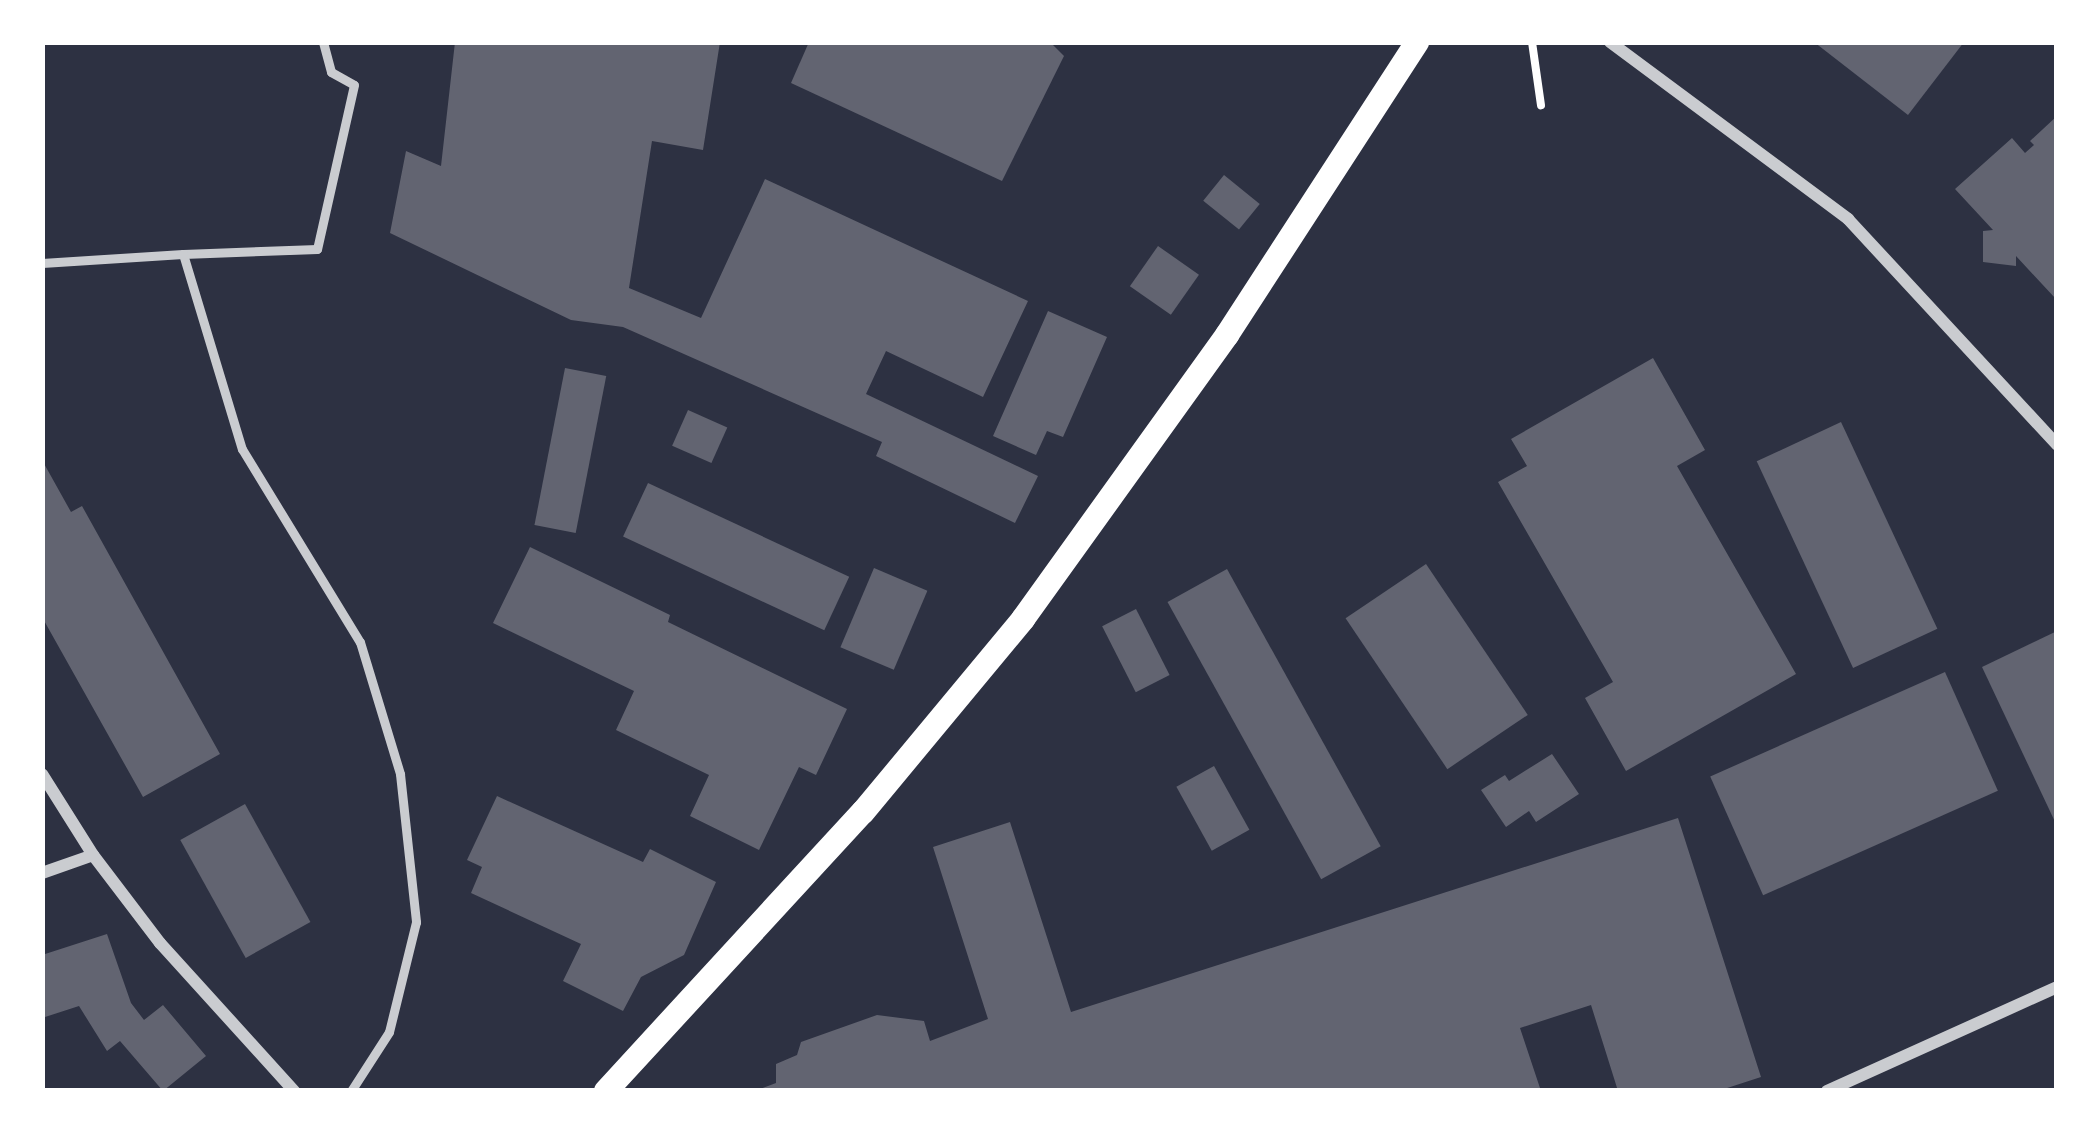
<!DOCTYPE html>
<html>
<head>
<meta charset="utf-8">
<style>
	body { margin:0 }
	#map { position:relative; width:2099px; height:1133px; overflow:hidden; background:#2d3142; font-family:Roboto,sans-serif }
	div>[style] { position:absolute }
	.building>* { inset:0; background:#626471; transform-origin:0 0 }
	.path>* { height:8px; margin:-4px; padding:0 4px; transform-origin:4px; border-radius:4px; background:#fff }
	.service>* { height:9px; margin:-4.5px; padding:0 4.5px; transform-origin:4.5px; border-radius:4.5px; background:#caccd0 }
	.minor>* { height:12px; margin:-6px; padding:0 6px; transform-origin:6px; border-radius:6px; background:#caccd0 }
	.secondary>* { height:24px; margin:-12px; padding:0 12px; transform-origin:12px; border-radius:12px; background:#fff }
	span { translate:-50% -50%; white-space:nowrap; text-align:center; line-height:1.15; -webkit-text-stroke:10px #fff; paint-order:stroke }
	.frame { position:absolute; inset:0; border:45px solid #fff; pointer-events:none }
</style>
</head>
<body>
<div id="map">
	<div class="building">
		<i style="clip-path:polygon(455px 42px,720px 42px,703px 150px,652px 141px,629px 288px,701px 318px,765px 179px,1028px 301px,983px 397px,886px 351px,866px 394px,1038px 476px,1015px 523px,876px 456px,882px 442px,623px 327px,571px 320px,390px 233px,406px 151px,441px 166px)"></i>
		<i style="clip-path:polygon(809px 42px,1050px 42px,1064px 56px,1002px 181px,791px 83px)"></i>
		<i style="clip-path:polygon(1814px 42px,1964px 42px,1908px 115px)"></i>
		<i style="clip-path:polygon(2057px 116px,2057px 296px,2055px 298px,2016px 256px,2016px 266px,1983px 262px,1983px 231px,1993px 230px,1955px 189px,2012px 138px,2025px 153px,2034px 145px,2030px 141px)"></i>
		<i style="left:1224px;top:175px;width:46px;height:33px;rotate:39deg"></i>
		<i style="left:1158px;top:246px;width:50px;height:49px;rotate:35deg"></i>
		<i style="clip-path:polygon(1048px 311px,1107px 337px,1063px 437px,1047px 431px,1036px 455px,993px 436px)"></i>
		<i style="clip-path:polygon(1653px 358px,1705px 450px,1677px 466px,1796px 674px,1626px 771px,1585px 698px,1613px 682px,1498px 482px,1527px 466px,1511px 439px)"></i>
		<i style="left:565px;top:368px;width:42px;height:160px;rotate:11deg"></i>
		<i style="left:688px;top:410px;width:43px;height:39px;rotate:24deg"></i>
		<i style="left:1841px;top:422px;width:228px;height:93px;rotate:65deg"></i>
		<i style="clip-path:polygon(42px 460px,71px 512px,82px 506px,220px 754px,143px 797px,42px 617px)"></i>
		<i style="left:648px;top:483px;width:222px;height:59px;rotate:25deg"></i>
		<i style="clip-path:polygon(530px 547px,670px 615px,668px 622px,847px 709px,816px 775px,799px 767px,759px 850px,690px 816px,709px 775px,616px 730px,634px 691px,493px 623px)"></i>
		<i style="left:1426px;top:564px;width:182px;height:97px;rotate:56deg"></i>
		<i style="left:874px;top:568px;width:58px;height:86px;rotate:23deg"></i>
		<i style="left:1227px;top:569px;width:317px;height:68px;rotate:61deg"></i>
		<i style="left:1136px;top:609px;width:74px;height:38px;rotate:63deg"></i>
		<i style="clip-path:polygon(2057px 631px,2057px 826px,1982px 667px)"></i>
		<i style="left:1945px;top:672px;width:130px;height:257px;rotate:66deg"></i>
		<i style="clip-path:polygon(1552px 754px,1579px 794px,1536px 822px,1529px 811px,1506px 827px,1481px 790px,1505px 775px,1509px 781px)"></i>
		<i style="left:1214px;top:766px;width:73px;height:43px;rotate:61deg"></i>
		<i style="clip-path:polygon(497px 796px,643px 862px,650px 849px,716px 882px,684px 955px,641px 977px,623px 1011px,563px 981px,581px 944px,471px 893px,482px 867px,467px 860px)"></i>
		<i style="left:245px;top:804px;width:135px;height:74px;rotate:61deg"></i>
		<i style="clip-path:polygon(1678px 818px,1761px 1077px,1718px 1091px,1618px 1091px,1591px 1005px,1520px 1028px,1541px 1091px,755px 1091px,776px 1083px,776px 1064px,797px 1055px,801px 1042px,877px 1015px,924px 1021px,930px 1041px,988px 1019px,933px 847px,1010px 822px,1071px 1012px)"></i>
		<i style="clip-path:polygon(107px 934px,131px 1003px,144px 1020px,163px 1005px,206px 1056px,163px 1091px,120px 1041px,107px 1051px,79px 1006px,42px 1018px,42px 955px)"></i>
	</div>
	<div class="path">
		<i style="left:1532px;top:42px;width:64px;rotate:81.9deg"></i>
	</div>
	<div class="service">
		<i style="left:323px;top:42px;width:31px;rotate:75deg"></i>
		<i style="left:331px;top:72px;width:26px;rotate:29deg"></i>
		<i style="left:354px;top:85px;width:168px;rotate:102.7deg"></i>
		<i style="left:317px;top:249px;width:134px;rotate:177.9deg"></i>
		<i style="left:183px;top:254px;width:204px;rotate:73.2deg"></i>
		<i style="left:242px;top:449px;width:226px;rotate:58.6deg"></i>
		<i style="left:360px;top:642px;width:138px;rotate:73.1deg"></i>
		<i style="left:400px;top:774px;width:149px;rotate:83.8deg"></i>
		<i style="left:416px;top:922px;width:113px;rotate:103.8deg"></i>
		<i style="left:389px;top:1032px;width:70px;rotate:122.8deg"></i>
		<i style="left:42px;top:263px;width:141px;rotate:-3.7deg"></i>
	</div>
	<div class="minor">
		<i style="left:1610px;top:42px;width:297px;rotate:36.6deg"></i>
		<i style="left:1848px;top:219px;width:308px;rotate:47.2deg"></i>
		<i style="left:42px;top:774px;width:96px;rotate:57.8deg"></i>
		<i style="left:93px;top:855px;width:111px;rotate:52.7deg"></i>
		<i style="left:160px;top:943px;width:200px;rotate:47.8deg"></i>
		<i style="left:42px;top:873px;width:54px;rotate:-19.4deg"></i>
		<i style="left:1827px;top:1091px;width:252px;rotate:-24.3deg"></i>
	</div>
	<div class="secondary">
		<i style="left:606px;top:1091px;width:379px;rotate:-47.4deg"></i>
		<i style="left:863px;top:812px;width:251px;rotate:-50.3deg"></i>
		<i style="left:1023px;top:619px;width:350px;rotate:-54.3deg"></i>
		<i style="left:1227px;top:335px;width:349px;rotate:-57deg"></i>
	</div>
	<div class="frame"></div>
</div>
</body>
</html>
